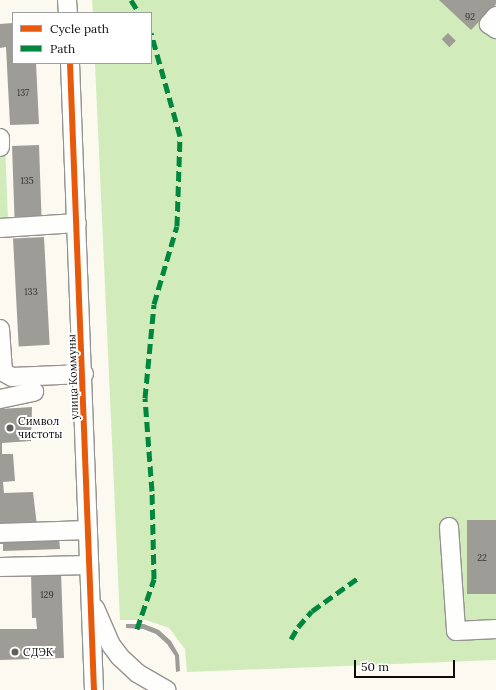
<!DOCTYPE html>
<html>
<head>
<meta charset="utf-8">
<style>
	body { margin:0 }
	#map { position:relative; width:496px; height:690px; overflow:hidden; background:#fbf9f0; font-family:Lora,serif }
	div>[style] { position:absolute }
	.forest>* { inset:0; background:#d2ebbb }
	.building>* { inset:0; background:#9e9c96; transform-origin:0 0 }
	.roads { filter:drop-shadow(1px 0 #94938f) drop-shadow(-1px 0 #94938f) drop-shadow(0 1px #94938f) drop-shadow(0 -1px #94938f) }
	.minor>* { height:18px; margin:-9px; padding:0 9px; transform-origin:9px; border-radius:9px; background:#fefefd }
	.quiet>* { height:5px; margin-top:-2.5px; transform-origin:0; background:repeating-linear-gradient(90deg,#00873e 0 10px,transparent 0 15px) }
	.cycleway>* { height:6px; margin:-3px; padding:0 3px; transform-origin:3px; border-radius:3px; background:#e8590c }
	.dots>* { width:11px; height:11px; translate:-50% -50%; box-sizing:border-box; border:2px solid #fff; border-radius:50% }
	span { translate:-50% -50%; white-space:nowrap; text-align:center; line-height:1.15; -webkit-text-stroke:4px #fff; paint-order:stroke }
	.number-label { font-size:9px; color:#30302e }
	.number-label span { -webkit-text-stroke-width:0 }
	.street-label { font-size:11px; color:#0c0c0c }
	.poi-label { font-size:11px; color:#0c0c0c }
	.left { translate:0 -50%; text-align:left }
	.legend { position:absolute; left:12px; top:12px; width:140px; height:52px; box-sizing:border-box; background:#fff; border:1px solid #9e9e9e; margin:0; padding:5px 7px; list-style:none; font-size:12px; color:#0c0c0c }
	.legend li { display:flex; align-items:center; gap:8px; height:20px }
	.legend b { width:20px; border:1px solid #9e9e9e }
	.scale { position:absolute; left:354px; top:660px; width:101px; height:18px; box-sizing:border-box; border:2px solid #0c0c0c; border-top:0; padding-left:5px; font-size:12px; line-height:14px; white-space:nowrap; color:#0c0c0c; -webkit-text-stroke:3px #fff; paint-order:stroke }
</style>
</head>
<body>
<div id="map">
	<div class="forest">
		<i style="clip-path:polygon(92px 0,496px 0,496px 660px,187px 672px,185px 649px,169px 628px,146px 620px,120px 620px,95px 63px,151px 63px,151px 13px,93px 13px)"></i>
		<i style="clip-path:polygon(0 143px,5px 143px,8px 220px,0 218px)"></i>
	</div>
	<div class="building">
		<i style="clip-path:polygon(439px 0,496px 0,496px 4px,471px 30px)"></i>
		<i style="clip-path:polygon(13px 23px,13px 63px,36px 63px,39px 124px,10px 125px,6px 47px,0 48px,0 24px)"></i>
		<i style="left:448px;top:33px;width:11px;height:9px;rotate:45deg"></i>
		<i style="left:39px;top:145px;width:71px;height:27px;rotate:88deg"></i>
		<i style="left:44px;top:237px;width:108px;height:31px;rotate:87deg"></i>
		<i style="clip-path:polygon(32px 407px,31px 441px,2px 443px,2px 454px,13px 454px,15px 481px,3px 482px,4px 493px,33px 492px,37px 526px,0 528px,0 409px)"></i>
		<i style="left:496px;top:520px;width:74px;height:29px;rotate:90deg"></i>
		<i style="clip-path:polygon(59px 537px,60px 549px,3px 551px,3px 544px,0 544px,0 539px)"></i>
		<i style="clip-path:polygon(61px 572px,64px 658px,0 660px,0 629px,37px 629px,36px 618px,32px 618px,31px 573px)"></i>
		<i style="clip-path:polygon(126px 624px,144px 624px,159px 630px,171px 641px,179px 655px,180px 671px,176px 672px,175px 656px,167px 644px,156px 634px,143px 629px,126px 628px)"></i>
	</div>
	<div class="roads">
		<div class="minor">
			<i style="left:67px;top:0;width:13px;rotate:86deg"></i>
			<i style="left:496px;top:16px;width:11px;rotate:131deg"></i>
			<i style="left:489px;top:24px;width:9px;rotate:36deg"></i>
			<i style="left:70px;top:63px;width:627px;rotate:87.81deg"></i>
			<i style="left:0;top:138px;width:9px;rotate:90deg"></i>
			<i style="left:0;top:228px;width:77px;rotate:-3.7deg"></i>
			<i style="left:0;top:329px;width:43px;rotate:86deg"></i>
			<i style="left:3px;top:372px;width:10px;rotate:29deg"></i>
			<i style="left:12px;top:377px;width:72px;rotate:-2.4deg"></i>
			<i style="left:0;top:399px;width:35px;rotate:-12deg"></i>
			<i style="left:449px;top:527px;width:104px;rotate:86.1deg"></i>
			<i style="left:456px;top:631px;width:40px;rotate:-2.9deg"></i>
			<i style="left:0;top:533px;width:88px;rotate:-2deg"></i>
			<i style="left:0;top:567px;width:89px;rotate:-1.3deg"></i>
			<i style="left:95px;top:608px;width:40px;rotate:66.6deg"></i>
			<i style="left:111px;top:645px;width:15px;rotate:53deg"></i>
			<i style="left:120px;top:657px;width:23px;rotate:43deg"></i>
			<i style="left:137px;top:673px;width:34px;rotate:30deg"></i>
		</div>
	</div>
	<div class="quiet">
		<i style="left:131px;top:0;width:15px;rotate:58deg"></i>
		<i style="left:137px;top:629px;width:53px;rotate:-71.2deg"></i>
		<i style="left:154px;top:579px;width:88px;rotate:-91.3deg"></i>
		<i style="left:152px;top:491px;width:93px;rotate:-94.3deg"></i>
		<i style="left:145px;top:398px;width:94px;rotate:-84.5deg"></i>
		<i style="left:154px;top:304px;width:81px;rotate:-73.6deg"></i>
		<i style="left:177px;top:226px;width:90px;rotate:-88.1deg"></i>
		<i style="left:180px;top:136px;width:107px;rotate:-105.7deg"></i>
		<i style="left:291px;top:639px;width:14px;rotate:-60deg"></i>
		<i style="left:298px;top:627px;width:21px;rotate:-49deg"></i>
		<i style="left:312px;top:611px;width:57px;rotate:-35.7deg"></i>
	</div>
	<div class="cycleway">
		<i style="left:70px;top:63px;width:627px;rotate:87.81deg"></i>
	</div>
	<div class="dots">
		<i style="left:10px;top:428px;background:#605f5c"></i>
		<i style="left:15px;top:652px;background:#605f5c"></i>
	</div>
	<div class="number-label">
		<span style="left:470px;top:17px">92</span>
		<span style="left:23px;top:93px">137</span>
		<span style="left:27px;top:181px">135</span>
		<span style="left:31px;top:292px">133</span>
		<span style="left:482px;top:558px">22</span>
		<span style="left:47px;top:595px">129</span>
	</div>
	<div class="street-label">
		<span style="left:73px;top:377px;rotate:-92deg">улица Коммуны</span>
	</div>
	<div class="poi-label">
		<span class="left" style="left:18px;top:428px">Символ<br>чистоты</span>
		<span class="left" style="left:23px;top:652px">СДЭК</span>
	</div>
	<ul class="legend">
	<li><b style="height:5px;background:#e8590c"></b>Cycle path</li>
	<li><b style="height:5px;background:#00873e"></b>Path</li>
	</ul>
	<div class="scale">50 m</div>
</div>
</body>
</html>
